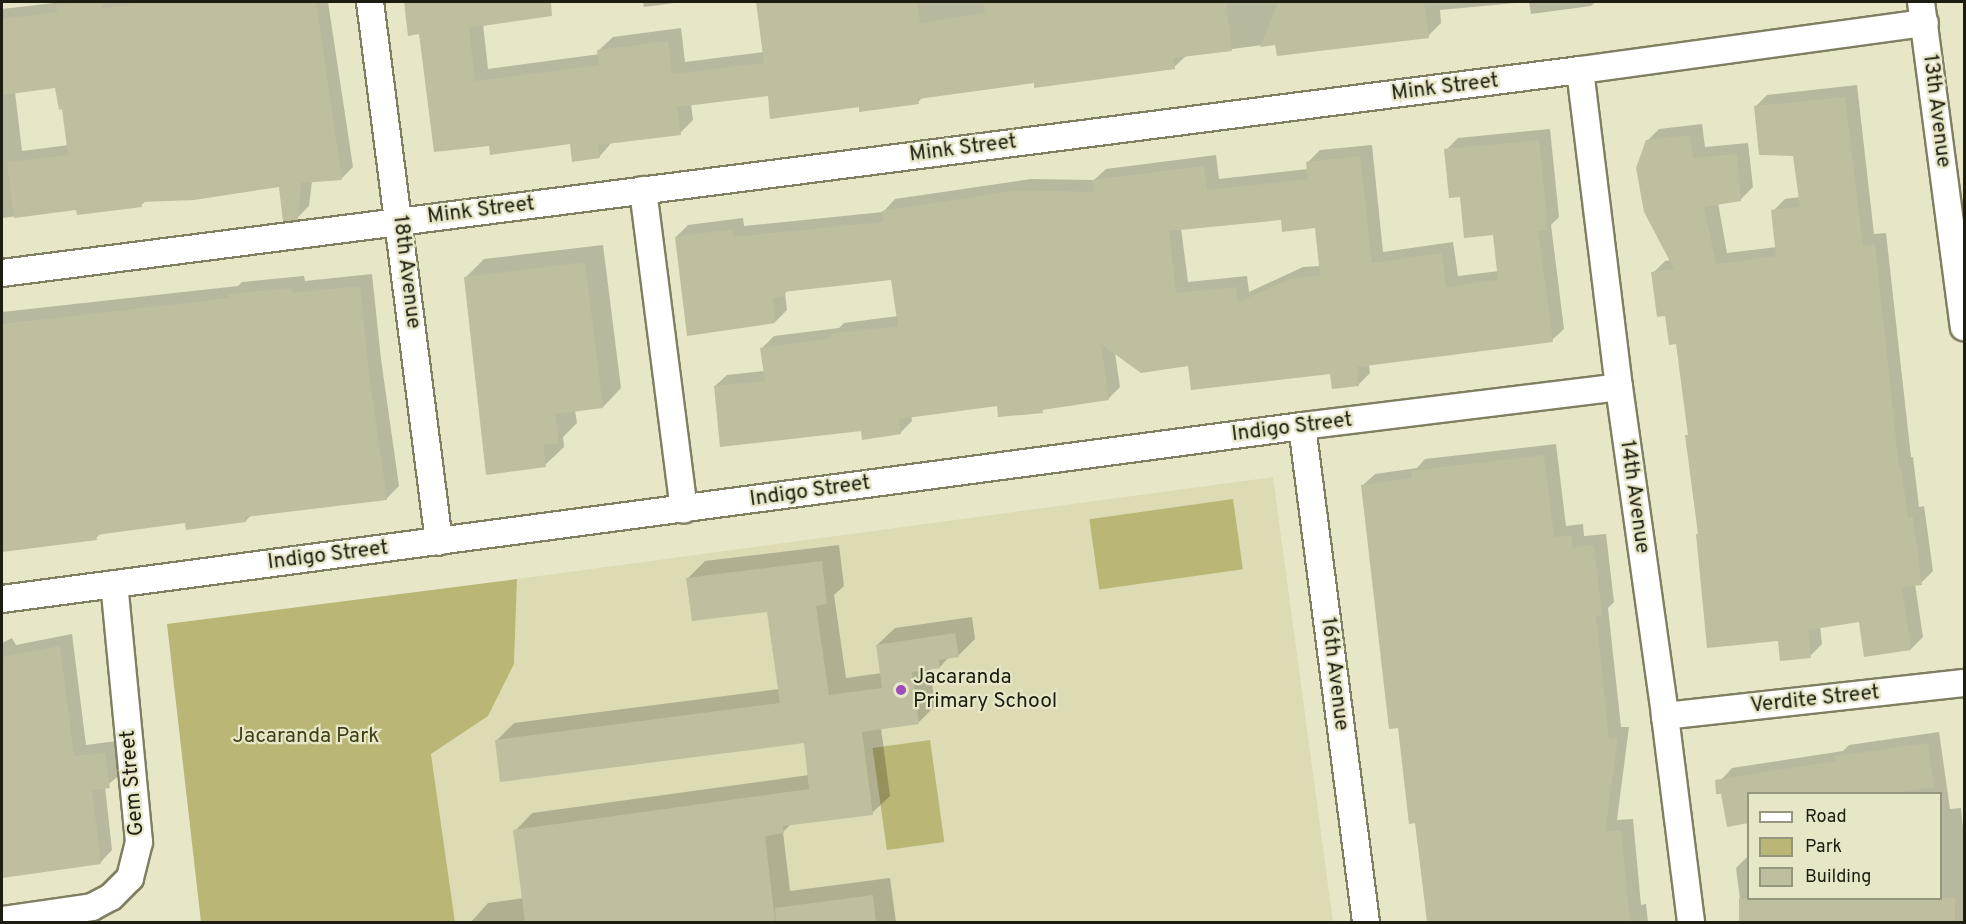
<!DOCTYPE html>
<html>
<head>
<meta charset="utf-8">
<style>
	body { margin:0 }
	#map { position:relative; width:1966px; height:924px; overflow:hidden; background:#e7e6c7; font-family:Overpass,sans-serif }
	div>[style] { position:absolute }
	.built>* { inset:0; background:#dcdbb4 }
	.green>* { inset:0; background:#bab675; transform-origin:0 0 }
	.shadow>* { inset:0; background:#0003 }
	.building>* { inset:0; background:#bfbe9f; transform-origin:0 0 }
	.roads { filter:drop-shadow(2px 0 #807f62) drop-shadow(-2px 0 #807f62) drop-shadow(0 2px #807f62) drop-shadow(0 -2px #807f62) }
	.minor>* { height:26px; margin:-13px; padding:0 13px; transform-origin:13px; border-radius:13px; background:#fff }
	.dots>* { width:16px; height:16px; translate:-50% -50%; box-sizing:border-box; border:3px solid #e7e6c7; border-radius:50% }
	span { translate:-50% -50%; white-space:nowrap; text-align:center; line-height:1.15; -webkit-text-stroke:4.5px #e7e6c7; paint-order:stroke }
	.street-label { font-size:21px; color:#1d1d11 }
	.poi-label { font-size:21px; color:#1d1d11 }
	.left { translate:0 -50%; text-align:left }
	.park-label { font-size:21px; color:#403e16 }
	.frame { position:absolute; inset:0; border:3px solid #1d1d11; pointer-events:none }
	.legend { position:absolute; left:1747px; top:792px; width:195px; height:108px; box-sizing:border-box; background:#e7e6c7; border:2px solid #96967e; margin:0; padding:8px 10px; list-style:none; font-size:18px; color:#1d1d11 }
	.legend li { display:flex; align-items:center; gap:12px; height:30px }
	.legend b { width:30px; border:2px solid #96967e }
</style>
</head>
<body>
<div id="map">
	<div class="built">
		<i style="clip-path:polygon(1273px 477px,1333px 922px,455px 922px,431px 754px,488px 716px,514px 664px,517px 579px)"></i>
	</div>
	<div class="green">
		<i style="left:1233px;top:499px;width:71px;height:145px;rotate:82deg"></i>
		<i style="clip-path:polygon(517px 579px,514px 664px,488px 716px,431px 754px,455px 922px,201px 922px,167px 624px)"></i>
		<i style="left:930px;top:740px;width:103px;height:58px;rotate:82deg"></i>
	</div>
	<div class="shadow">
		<i style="clip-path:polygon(evenodd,62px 2px,328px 2px,353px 167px,342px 178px,312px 181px,309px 206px,297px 218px,280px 185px,146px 201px,141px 205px,77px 208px,2px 218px,2px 9px,62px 2px,57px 86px,63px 108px,69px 145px,22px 151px,15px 92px,57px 86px)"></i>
		<i style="clip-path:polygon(405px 2px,544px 2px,544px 4px,483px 24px,488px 69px,600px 54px,599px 50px,613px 37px,681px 28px,685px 62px,764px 52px,806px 15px,805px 2px,1526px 2px,1440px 10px,1441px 23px,1428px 36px,1277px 43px,1187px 55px,1174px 67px,1035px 81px,924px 96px,918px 102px,860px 106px,769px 94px,691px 104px,693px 120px,680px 133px,612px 142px,599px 157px,571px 142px,490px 144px,421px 33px,410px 34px)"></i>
		<i style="clip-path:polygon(643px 2px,682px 2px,644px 7px)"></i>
		<i style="clip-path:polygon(1529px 2px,1595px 2px,1591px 6px,1531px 14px)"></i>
		<i style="clip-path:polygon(1857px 85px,1874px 234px,1886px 233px,1911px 457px,1913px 457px,1919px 507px,1924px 506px,1933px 571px,1921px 583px,1915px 584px,1923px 637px,1911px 649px,1860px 621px,1820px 626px,1822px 644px,1810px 656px,1779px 639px,1700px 533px,1678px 342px,1653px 273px,1665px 261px,1671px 260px,1647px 141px,1659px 129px,1702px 124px,1705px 147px,1748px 143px,1753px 187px,1741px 199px,1718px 203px,1727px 253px,1777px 247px,1773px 211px,1785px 199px,1800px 197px,1794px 155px,1755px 107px,1767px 95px)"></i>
		<i style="clip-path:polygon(evenodd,1550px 129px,1559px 217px,1551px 225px,1564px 329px,1552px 340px,1369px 363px,1370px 373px,1358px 385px,1331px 372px,1189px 365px,1115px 353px,1120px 387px,1108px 399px,1045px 408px,1042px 411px,998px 404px,911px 416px,912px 421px,900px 433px,862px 429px,715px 386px,727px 375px,765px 371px,762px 348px,774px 336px,839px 328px,844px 323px,898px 316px,892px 278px,789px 289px,785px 293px,787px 310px,775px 322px,676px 237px,688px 225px,743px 218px,744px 226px,883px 212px,895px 199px,1031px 179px,1094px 180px,1106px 169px,1216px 155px,1219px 179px,1308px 169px,1308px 162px,1320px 150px,1372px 145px,1383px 252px,1453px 242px,1458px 276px,1499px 271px,1494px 233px,1462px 195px,1446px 150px,1458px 138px,1550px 129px,1282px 218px,1316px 226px,1320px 266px,1303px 267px,1249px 292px,1247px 276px,1188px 282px,1181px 228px,1282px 218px)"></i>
		<i style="clip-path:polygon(603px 245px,621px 388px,603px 407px,575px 410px,577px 423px,563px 437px,564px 447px,545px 465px,466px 277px,484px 259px)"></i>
		<i style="clip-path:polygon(372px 274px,381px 359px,399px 486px,387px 498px,252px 514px,246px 521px,187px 521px,101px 533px,96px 538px,2px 551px,2px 312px,238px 286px,242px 282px,304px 276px,305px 281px)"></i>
		<i style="clip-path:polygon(1556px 444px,1566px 526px,1583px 524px,1584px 536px,1606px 534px,1614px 602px,1608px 608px,1621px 727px,1629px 727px,1617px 820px,1633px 819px,1641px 905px,1646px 904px,1648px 922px,1429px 922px,1417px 822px,1399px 726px,1362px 486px,1375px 474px,1417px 468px,1425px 459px)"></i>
		<i style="clip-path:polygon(839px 545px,844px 586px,834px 595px,846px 678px,882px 673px,877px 645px,895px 628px,972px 617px,975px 639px,958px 656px,949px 657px,940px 667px,930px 668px,935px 706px,918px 723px,881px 728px,890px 796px,872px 813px,791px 824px,783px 832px,790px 891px,890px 878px,896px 922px,471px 922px,488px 903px,524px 898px,515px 831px,532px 813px,809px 775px,805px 741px,496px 741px,514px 723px,779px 689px,768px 610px,688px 578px,705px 561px)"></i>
		<i style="clip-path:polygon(72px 634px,86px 745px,117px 741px,121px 774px,105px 787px,112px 850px,100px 863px,2px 877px,2px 643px,12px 638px,16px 645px)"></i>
		<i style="clip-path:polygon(1939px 732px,1950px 809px,1961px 808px,1964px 838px,1964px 922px,1877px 922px,1876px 918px,1839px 922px,1743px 922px,1736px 868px,1748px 856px,1748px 898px,1940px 898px,1940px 794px,1748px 794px,1721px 780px,1732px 768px,1843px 751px,1849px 745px)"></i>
	</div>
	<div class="building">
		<i style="clip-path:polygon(82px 2px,102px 2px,103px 8px,147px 2px,316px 2px,342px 180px,301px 183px,298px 220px,283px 222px,279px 187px,194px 200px,141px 202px,142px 207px,77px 215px,76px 210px,14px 218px,7px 162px,68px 155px,62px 109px,59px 110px,55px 88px,2px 95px,2px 19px,57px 12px,56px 5px)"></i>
		<i style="clip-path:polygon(404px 2px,551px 2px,552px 16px,469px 28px,475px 81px,599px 65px,597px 50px,668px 41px,672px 74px,764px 63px,756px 2px,917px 2px,920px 23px,985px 13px,984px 2px,1226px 2px,1232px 51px,1173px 58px,1175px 69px,1034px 88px,1034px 83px,984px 90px,918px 99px,919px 104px,859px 112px,859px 107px,770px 119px,768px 96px,677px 107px,681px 135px,598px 145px,600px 158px,572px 162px,570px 144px,490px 155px,489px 146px,434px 152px,419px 34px,408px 36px)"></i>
		<i style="clip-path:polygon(1278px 2px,1424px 2px,1429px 38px,1277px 56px,1275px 45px,1260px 47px)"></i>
		<i style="clip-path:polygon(1845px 97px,1863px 246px,1875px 244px,1899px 468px,1901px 468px,1908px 518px,1913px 517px,1922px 585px,1902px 587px,1911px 650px,1864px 657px,1859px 622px,1808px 630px,1811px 658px,1780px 661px,1778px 641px,1707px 648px,1696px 534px,1698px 534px,1685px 435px,1688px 435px,1676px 344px,1669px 345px,1665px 316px,1657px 317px,1651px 272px,1674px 269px,1644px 212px,1636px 168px,1646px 140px,1690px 135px,1693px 158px,1737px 154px,1741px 201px,1704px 207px,1716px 264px,1776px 256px,1771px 210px,1800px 207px,1793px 156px,1759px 155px,1754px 106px)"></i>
		<i style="clip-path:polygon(evenodd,1539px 140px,1548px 230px,1538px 231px,1553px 342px,1357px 367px,1359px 386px,1332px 389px,1330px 374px,1191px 390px,1188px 366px,1141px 373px,1101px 344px,1109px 400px,1042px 410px,1043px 413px,998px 417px,997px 406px,899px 419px,901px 434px,862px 440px,861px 431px,720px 447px,714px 386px,765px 381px,760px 348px,831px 338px,830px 334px,898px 326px,891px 280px,783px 292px,784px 296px,773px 298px,775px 323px,687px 336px,675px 237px,732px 229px,733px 237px,883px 222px,882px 211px,1018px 190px,1094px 192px,1092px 180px,1204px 166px,1207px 190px,1308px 179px,1306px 162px,1360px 156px,1372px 263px,1442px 253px,1446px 287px,1498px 280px,1493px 235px,1464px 238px,1460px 197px,1449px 198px,1444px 149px,1539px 140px,1281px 220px,1282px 232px,1315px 228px,1320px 275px,1290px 279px,1238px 302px,1236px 287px,1176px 293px,1169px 231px,1281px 220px)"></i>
		<i style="clip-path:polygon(585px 262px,603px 408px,555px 414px,559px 443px,543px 445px,546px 467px,486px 475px,464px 277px)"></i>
		<i style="clip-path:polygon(360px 286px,369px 373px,387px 500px,245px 517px,246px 522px,186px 530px,185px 523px,96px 535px,97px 540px,2px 552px,2px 324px,229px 298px,228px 294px,292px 288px,293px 293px)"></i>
		<i style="clip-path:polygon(1544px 455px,1554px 537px,1571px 535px,1573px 548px,1594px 545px,1602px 616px,1596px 616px,1609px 739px,1618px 738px,1605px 832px,1621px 830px,1630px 922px,1427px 922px,1415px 823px,1409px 824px,1398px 728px,1389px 729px,1361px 485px,1412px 478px,1411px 471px)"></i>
		<i style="clip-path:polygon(822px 561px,827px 604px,816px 606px,829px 695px,882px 688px,876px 645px,955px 633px,959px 657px,939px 660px,940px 668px,912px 672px,919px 724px,862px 732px,873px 815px,783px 826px,784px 833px,765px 836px,775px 922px,525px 922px,513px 830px,809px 789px,804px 743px,500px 782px,495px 740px,780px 703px,767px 612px,692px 621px,686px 578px)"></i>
		<i style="clip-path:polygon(60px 646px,74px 756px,105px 753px,110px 788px,92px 790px,101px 864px,2px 878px,2px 657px)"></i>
		<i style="clip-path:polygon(1928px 743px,1934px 787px,1885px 794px,1749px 794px,1749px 823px,1727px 827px,1721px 794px,1716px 794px,1715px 780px,1836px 761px,1835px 756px)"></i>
		<i style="clip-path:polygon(873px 895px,876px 922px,776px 922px,775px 908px)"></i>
		<i style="left:1739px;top:898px;width:216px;height:24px"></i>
	</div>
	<div class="roads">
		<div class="minor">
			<i style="left:370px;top:2px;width:544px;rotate:82.72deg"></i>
			<i style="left:1921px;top:2px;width:328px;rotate:82.5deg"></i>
			<i style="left:1580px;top:70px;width:319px;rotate:83deg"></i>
			<i style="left:1619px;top:387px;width:332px;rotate:82deg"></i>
			<i style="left:1665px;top:716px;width:208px;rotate:82.8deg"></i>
			<i style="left:643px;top:190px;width:322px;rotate:82.7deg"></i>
			<i style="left:2px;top:273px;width:1591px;rotate:-7.33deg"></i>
			<i style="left:1580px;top:70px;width:348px;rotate:-7.8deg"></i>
			<i style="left:1302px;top:426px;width:500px;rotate:82.65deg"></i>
			<i style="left:2px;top:599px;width:1311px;rotate:-7.58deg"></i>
			<i style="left:1302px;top:426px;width:319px;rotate:-7deg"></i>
			<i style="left:1665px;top:716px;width:301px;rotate:-6.3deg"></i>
			<i style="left:2px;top:920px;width:91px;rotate:-8.2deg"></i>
			<i style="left:92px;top:907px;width:21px;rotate:-28deg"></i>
			<i style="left:111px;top:897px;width:27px;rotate:-45deg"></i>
			<i style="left:130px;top:878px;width:37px;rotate:-76deg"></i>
			<i style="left:139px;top:842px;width:259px;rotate:-95.5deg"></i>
		</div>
	</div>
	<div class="dots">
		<i style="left:901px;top:690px;background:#9e4dbd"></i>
	</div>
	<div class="street-label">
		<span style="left:1445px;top:88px;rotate:-7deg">Mink Street</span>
		<span style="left:1936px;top:111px;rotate:83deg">13th Avenue</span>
		<span style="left:963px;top:149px;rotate:-7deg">Mink Street</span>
		<span style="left:481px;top:211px;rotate:-7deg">Mink Street</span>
		<span style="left:406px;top:272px;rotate:83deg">18th Avenue</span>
		<span style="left:1292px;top:428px;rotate:-7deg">Indigo Street</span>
		<span style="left:810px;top:492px;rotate:-8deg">Indigo Street</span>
		<span style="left:1634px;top:497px;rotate:82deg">14th Avenue</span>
		<span style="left:328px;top:556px;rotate:-7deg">Indigo Street</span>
		<span style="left:1334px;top:674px;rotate:83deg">16th Avenue</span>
		<span style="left:1815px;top:700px;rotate:-6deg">Verdite Street</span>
		<span style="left:133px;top:783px;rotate:-95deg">Gem Street</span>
	</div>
	<div class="poi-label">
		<span class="left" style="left:913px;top:690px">Jacaranda<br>Primary School</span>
	</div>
	<div class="park-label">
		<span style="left:306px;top:737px">Jacaranda Park</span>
	</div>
	<div class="frame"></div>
	<ul class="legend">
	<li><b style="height:8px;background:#fff"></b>Road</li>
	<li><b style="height:16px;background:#bab675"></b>Park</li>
	<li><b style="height:16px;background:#bfbe9f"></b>Building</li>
	</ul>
</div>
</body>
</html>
